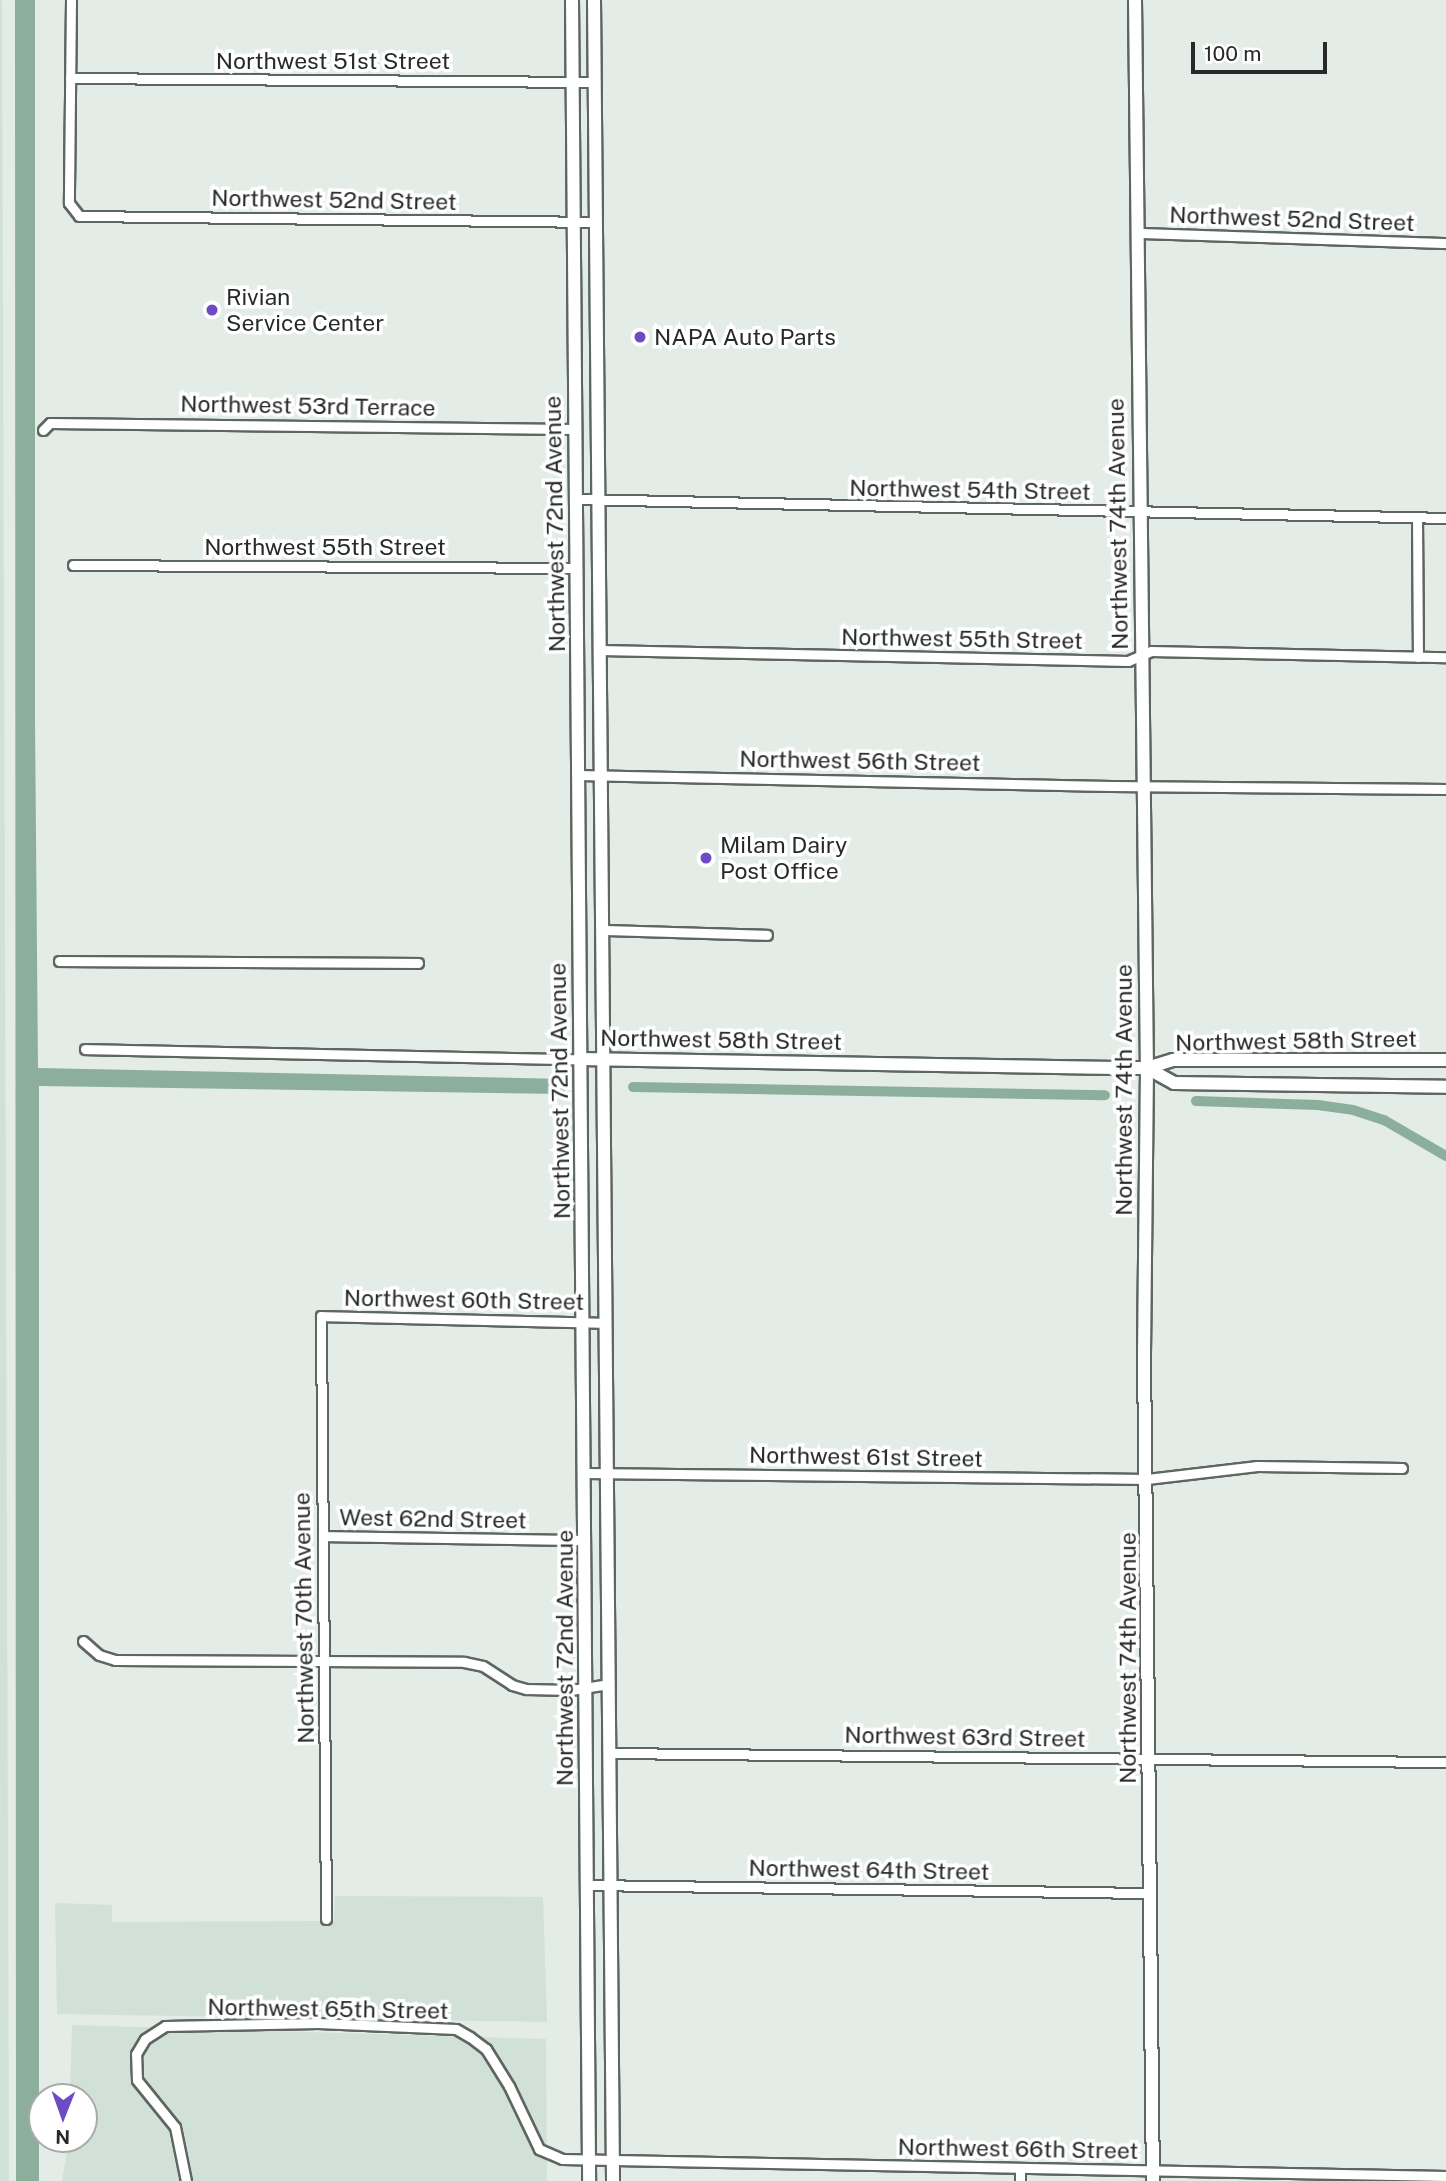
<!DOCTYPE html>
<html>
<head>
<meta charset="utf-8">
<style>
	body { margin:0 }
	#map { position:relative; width:1446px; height:2181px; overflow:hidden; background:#e3ece7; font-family:"Public Sans",sans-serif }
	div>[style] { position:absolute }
	.built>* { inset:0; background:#d1e1d8 }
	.forest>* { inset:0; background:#8caf9d }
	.canal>* { height:10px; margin:-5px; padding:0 5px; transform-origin:5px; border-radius:5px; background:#8caf9d }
	.roads { filter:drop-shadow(2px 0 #5e6661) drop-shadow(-2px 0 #5e6661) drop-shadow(0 2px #5e6661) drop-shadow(0 -2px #5e6661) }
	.street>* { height:9px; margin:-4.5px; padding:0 4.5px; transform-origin:4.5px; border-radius:4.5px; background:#fff }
	.secondary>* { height:12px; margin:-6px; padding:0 6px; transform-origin:6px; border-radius:6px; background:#fff }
	.dots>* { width:19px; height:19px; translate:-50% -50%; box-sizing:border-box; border:4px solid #fff; border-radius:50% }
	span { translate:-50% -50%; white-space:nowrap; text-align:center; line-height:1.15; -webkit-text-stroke:7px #fff; paint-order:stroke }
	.street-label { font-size:23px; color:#272a28 }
	.poi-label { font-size:23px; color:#272a28 }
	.left { translate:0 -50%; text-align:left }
	.north { position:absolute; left:28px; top:2083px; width:70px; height:70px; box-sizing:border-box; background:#fff; border:2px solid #a9aaa9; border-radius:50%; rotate:181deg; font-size:19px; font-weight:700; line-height:28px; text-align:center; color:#272a28 }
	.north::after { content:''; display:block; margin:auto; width:24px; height:32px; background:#6d4bc4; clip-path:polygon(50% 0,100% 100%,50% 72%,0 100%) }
	.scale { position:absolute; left:1191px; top:42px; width:136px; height:32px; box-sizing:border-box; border:4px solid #272a28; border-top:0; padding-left:9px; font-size:21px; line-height:24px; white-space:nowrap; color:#272a28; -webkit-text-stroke:5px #fff; paint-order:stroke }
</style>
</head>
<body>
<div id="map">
	<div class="built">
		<i style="clip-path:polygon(0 0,2px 0,9px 2181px,0 2181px)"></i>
		<i style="clip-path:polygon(335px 1896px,543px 1897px,547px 2022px,57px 2014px,55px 1903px,112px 1905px,112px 1922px,334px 1921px)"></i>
		<i style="clip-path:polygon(72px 2025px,546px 2039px,547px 2181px,62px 2181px,69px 2139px,84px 2139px,84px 2097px,70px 2097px)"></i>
	</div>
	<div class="forest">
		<i style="clip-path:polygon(15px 0,35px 0,35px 719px,38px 1068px,565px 1079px,565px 1094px,39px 1086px,39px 2181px,16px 2181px)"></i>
	</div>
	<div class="canal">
		<i style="left:633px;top:1087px;width:472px;rotate:1deg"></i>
		<i style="left:1196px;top:1101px;width:122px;rotate:1.9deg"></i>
		<i style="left:1318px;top:1105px;width:35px;rotate:8deg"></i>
		<i style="left:1353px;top:1110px;width:33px;rotate:18deg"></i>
		<i style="left:1384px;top:1120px;width:72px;rotate:30.1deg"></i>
	</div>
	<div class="roads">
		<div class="street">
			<i style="left:71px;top:0;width:203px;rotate:90.6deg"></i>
			<i style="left:69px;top:203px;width:16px;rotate:52deg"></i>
			<i style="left:79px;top:216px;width:517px;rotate:0.66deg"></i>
			<i style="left:70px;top:78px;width:525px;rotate:0.44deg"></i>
			<i style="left:1138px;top:233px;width:308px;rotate:1.9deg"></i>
			<i style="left:43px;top:430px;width:10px;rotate:-45deg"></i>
			<i style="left:50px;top:423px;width:525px;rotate:0.65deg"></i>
			<i style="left:577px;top:499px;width:869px;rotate:1.25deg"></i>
			<i style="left:1417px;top:518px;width:139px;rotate:89.6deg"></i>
			<i style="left:73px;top:565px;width:504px;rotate:0.34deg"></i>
			<i style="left:600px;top:650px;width:528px;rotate:1.19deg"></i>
			<i style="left:1128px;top:661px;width:25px;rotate:-23deg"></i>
			<i style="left:1151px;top:651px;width:295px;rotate:1.2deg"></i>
			<i style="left:578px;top:775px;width:534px;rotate:1.18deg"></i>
			<i style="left:1112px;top:786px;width:334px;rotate:0.5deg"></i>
			<i style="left:602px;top:930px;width:165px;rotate:1.7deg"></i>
			<i style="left:59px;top:961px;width:359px;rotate:0.3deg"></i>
			<i style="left:85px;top:1049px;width:495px;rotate:1.2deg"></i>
			<i style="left:585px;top:1473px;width:562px;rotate:0.61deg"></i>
			<i style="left:1147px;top:1479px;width:111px;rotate:-6.7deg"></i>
			<i style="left:1257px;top:1466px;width:145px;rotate:0.8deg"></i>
			<i style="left:323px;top:1536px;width:262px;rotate:0.9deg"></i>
			<i style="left:83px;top:1641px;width:21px;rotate:41deg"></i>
			<i style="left:99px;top:1655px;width:17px;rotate:17deg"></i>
			<i style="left:115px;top:1660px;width:349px;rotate:0.3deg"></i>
			<i style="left:464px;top:1662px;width:19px;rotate:12deg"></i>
			<i style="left:483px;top:1666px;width:35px;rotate:33deg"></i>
			<i style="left:512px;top:1685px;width:15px;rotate:16deg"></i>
			<i style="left:526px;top:1689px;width:45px;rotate:1.3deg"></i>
			<i style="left:571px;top:1690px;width:37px;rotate:-9deg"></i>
			<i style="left:609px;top:1753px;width:837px;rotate:0.62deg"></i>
			<i style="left:588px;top:1885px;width:562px;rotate:0.82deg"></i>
			<i style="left:326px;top:1919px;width:603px;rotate:-90.48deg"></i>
			<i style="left:321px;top:1316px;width:285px;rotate:1.4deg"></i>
			<i style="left:186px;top:2181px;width:55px;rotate:-101.5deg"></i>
			<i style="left:175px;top:2127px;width:60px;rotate:-129deg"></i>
			<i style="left:137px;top:2080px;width:26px;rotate:-92deg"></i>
			<i style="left:136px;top:2054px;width:17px;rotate:-59deg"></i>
			<i style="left:145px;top:2039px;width:24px;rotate:-33deg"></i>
			<i style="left:165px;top:2026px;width:153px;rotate:-1.1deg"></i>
			<i style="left:318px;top:2023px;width:138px;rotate:2.5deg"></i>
			<i style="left:456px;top:2029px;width:16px;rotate:30deg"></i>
			<i style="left:470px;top:2037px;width:20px;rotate:37deg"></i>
			<i style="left:486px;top:2049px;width:44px;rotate:58.1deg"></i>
			<i style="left:509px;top:2086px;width:70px;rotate:64.5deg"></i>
			<i style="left:539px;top:2149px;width:25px;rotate:23deg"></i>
			<i style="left:562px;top:2159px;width:884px;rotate:1.1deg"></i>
			<i style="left:1020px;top:2181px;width:12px;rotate:-90deg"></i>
		</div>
		<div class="secondary">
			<i style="left:572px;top:0;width:2181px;rotate:89.55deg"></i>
			<i style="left:594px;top:0;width:2181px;rotate:89.5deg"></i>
			<i style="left:1135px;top:0;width:1068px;rotate:89.36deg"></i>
			<i style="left:1147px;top:1068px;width:286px;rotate:90.6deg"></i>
			<i style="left:1144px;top:1354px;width:827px;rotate:89.38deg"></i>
			<i style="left:580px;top:1059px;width:538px;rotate:0.96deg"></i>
			<i style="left:1118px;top:1068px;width:29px"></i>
			<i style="left:1147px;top:1068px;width:27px;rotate:-17deg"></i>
			<i style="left:1173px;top:1060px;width:273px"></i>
			<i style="left:1147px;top:1068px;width:31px;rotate:29deg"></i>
			<i style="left:1174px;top:1083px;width:272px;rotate:0.8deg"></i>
		</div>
	</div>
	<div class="dots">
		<i style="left:212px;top:310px;background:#6d4bc4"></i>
		<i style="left:640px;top:337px;background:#6d4bc4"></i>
		<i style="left:706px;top:858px;background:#6d4bc4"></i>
	</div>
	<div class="street-label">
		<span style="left:333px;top:61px">Northwest 51st Street</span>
		<span style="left:334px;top:200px;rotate:1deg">Northwest 52nd Street</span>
		<span style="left:1292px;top:219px;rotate:2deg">Northwest 52nd Street</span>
		<span style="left:308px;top:406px;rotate:1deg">Northwest 53rd Terrace</span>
		<span style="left:970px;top:490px;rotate:1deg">Northwest 54th Street</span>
		<span style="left:555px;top:524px;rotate:-91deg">Northwest 72nd Avenue</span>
		<span style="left:1118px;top:524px;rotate:-91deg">Northwest 74th Avenue</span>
		<span style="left:325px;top:547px">Northwest 55th Street</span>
		<span style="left:962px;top:639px;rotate:1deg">Northwest 55th Street</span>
		<span style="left:860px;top:761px;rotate:1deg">Northwest 56th Street</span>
		<span style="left:721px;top:1040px;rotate:1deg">Northwest 58th Street</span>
		<span style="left:1296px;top:1041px;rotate:-1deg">Northwest 58th Street</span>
		<span style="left:1124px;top:1090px;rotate:-90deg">Northwest 74th Avenue</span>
		<span style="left:560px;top:1091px;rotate:-91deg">Northwest 72nd Avenue</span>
		<span style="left:464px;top:1300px;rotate:1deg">Northwest 60th Street</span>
		<span style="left:866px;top:1457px;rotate:1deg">Northwest 61st Street</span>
		<span style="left:433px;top:1519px;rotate:1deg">West 62nd Street</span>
		<span style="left:304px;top:1618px;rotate:-91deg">Northwest 70th Avenue</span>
		<span style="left:565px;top:1658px;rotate:-90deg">Northwest 72nd Avenue</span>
		<span style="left:1128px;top:1658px;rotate:-90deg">Northwest 74th Avenue</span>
		<span style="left:965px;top:1737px;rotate:1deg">Northwest 63rd Street</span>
		<span style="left:869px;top:1870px;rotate:1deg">Northwest 64th Street</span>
		<span style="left:328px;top:2009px;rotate:1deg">Northwest 65th Street</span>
		<span style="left:1018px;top:2149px;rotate:1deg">Northwest 66th Street</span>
	</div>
	<div class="poi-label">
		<span class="left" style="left:226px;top:310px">Rivian<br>Service Center</span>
		<span class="left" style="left:654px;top:337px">NAPA Auto Parts</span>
		<span class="left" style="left:720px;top:858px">Milam Dairy<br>Post Office</span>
	</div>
	<div class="north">N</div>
	<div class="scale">100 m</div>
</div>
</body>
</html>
